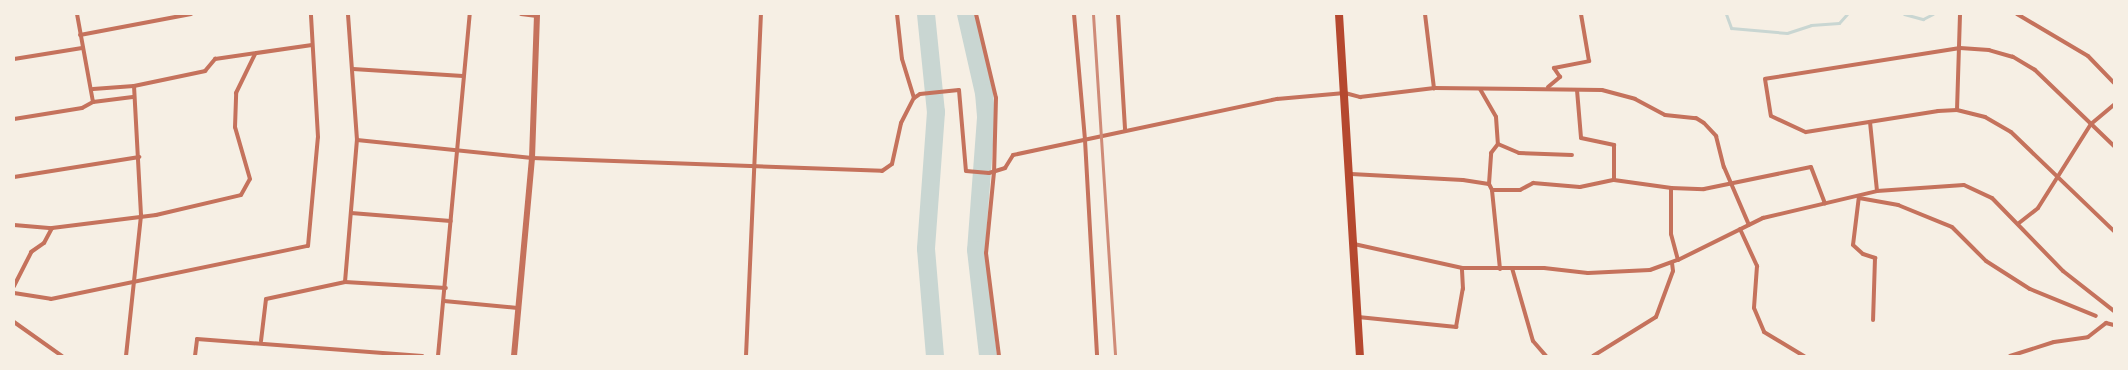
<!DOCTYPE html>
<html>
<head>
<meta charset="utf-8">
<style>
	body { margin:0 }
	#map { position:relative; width:2128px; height:370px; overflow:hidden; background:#f6efe4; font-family:"Golos Text",sans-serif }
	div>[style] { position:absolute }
	.stream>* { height:3px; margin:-1.5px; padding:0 1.5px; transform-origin:1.5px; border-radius:1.5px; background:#c9d6d2 }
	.river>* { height:18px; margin:-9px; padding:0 9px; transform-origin:9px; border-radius:9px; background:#c9d6d2 }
	.minor>* { height:4px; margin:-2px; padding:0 2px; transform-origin:2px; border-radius:2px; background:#c5725c }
	.tertiary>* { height:6px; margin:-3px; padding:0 3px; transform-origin:3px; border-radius:3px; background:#c5725c }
	.primary>* { height:8px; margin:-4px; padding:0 4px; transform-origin:4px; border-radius:4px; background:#b5482f }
	.rail>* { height:3px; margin:-1.5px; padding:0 1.5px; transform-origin:1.5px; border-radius:1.5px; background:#cf8b77 }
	span { translate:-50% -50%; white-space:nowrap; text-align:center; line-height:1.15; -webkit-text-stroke:3px #f6efe4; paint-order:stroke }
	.frame { position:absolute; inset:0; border:15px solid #f6efe4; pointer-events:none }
</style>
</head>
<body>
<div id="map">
	<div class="stream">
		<i style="left:1726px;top:14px;width:15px;rotate:70deg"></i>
		<i style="left:1731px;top:28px;width:56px;rotate:5.1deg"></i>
		<i style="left:1787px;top:33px;width:25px;rotate:-18deg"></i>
		<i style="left:1811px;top:25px;width:28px;rotate:-4deg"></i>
		<i style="left:1839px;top:23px;width:12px;rotate:-48deg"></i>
		<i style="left:1904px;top:14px;width:20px;rotate:15deg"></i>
		<i style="left:1923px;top:19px;width:11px;rotate:-27deg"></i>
	</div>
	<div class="river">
		<i style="left:926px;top:14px;width:99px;rotate:84.2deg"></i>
		<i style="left:936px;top:112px;width:137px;rotate:94.2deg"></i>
		<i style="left:926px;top:249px;width:107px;rotate:85.2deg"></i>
		<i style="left:966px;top:14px;width:81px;rotate:77.2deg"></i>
		<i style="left:984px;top:93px;width:25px;rotate:85deg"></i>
		<i style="left:986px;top:118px;width:132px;rotate:94.3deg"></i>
		<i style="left:976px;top:250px;width:107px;rotate:83.5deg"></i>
	</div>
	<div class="minor">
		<i style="left:521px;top:14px;width:16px;rotate:7deg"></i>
		<i style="left:897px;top:14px;width:45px;rotate:83.7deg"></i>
		<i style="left:902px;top:59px;width:41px;rotate:72.9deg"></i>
		<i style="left:976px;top:14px;width:86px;rotate:76.6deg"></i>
		<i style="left:996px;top:98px;width:74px;rotate:91.5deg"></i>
		<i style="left:994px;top:172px;width:81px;rotate:95.6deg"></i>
		<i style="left:986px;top:253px;width:104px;rotate:82.8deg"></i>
		<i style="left:1074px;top:14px;width:126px;rotate:85deg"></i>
		<i style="left:1085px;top:140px;width:216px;rotate:86.8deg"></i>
		<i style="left:1118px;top:14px;width:116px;rotate:86.5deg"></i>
		<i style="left:1425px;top:14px;width:75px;rotate:83.1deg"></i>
		<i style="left:2017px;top:14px;width:82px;rotate:30.6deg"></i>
		<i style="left:2088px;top:56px;width:37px;rotate:46deg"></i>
		<i style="left:80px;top:35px;width:113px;rotate:-10.7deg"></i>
		<i style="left:14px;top:59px;width:69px;rotate:-9.2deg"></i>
		<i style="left:353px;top:69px;width:110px;rotate:3.6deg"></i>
		<i style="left:1548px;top:87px;width:16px;rotate:-40deg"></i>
		<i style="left:1560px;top:77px;width:11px;rotate:-124deg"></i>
		<i style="left:1554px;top:68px;width:36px;rotate:-11deg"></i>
		<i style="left:1589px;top:61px;width:48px;rotate:-99.7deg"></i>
		<i style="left:93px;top:89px;width:41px;rotate:-4.2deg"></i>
		<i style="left:134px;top:86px;width:73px;rotate:-11.9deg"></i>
		<i style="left:205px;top:71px;width:16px;rotate:-50deg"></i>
		<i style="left:215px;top:59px;width:98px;rotate:-8.2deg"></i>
		<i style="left:1480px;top:89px;width:32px;rotate:60deg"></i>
		<i style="left:1496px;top:117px;width:27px;rotate:86deg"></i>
		<i style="left:1498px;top:144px;width:23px;rotate:23deg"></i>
		<i style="left:1519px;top:153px;width:53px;rotate:2.2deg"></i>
		<i style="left:1577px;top:90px;width:48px;rotate:85.2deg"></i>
		<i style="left:1581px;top:138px;width:34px;rotate:12deg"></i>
		<i style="left:1614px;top:145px;width:35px;rotate:90deg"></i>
		<i style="left:93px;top:102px;width:40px;rotate:-7.1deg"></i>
		<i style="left:1957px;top:110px;width:96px;rotate:-88.2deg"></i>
		<i style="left:14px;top:119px;width:69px;rotate:-9.2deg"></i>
		<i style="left:82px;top:108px;width:13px;rotate:-29deg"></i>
		<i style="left:93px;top:102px;width:89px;rotate:-100.3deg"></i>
		<i style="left:1870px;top:122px;width:69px;rotate:84.2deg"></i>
		<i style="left:357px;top:140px;width:176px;rotate:5.9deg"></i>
		<i style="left:532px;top:158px;width:350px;rotate:2.1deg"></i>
		<i style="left:882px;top:171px;width:12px;rotate:-35deg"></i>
		<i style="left:892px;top:164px;width:42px;rotate:-77.6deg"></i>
		<i style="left:901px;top:123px;width:28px;rotate:-63deg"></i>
		<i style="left:914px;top:98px;width:7px;rotate:-34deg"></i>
		<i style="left:920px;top:94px;width:39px;rotate:-6deg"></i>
		<i style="left:959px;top:90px;width:81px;rotate:85.1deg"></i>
		<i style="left:966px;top:171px;width:23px;rotate:5deg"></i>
		<i style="left:989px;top:173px;width:17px;rotate:-17deg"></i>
		<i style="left:1005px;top:168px;width:15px;rotate:-58deg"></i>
		<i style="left:1013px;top:155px;width:270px;rotate:-12deg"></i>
		<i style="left:1277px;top:99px;width:68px;rotate:-5deg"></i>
		<i style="left:1345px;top:93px;width:16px;rotate:15deg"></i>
		<i style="left:1360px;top:97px;width:75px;rotate:-6.9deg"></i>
		<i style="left:1434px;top:88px;width:168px;rotate:0.7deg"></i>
		<i style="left:1602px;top:90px;width:34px;rotate:15deg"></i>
		<i style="left:1635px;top:99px;width:34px;rotate:28deg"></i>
		<i style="left:1665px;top:115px;width:31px;rotate:6deg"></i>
		<i style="left:1696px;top:118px;width:9px;rotate:32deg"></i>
		<i style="left:1704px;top:123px;width:18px;rotate:47deg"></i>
		<i style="left:1716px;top:136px;width:32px;rotate:76deg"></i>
		<i style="left:1724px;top:167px;width:63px;rotate:66.7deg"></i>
		<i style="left:2114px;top:146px;width:110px;rotate:-136.1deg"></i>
		<i style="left:2035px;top:70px;width:26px;rotate:-149deg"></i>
		<i style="left:2013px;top:57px;width:25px;rotate:-164deg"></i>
		<i style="left:1989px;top:50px;width:29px;rotate:-176deg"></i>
		<i style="left:1960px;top:48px;width:197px;rotate:171deg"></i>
		<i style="left:1765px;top:79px;width:37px;rotate:81deg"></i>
		<i style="left:1771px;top:116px;width:38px;rotate:25deg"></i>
		<i style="left:1806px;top:132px;width:134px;rotate:-9deg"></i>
		<i style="left:1938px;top:111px;width:19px;rotate:-3deg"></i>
		<i style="left:1957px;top:110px;width:29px;rotate:14deg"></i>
		<i style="left:1985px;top:117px;width:30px;rotate:30deg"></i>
		<i style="left:2011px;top:132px;width:143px;rotate:43.9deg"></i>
		<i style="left:1351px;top:174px;width:112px;rotate:3.1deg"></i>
		<i style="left:1463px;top:180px;width:26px;rotate:9deg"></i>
		<i style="left:1489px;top:184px;width:7px;rotate:63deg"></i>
		<i style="left:14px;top:177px;width:127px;rotate:-9.1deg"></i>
		<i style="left:1489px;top:184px;width:31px;rotate:-86deg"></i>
		<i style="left:1491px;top:153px;width:11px;rotate:-52deg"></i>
		<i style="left:1671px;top:188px;width:33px;rotate:2deg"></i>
		<i style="left:1704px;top:189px;width:109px;rotate:-11.6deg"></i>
		<i style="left:1811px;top:167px;width:39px;rotate:69deg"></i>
		<i style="left:1859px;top:196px;width:49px;rotate:97deg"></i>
		<i style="left:1853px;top:245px;width:13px;rotate:42deg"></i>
		<i style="left:1863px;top:254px;width:13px;rotate:18deg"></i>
		<i style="left:1875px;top:258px;width:62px;rotate:91.8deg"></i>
		<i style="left:1859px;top:198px;width:40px;rotate:10deg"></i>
		<i style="left:1898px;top:205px;width:58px;rotate:22.2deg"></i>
		<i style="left:1952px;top:227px;width:48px;rotate:45deg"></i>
		<i style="left:1986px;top:261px;width:52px;rotate:32.5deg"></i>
		<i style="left:2030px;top:289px;width:71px;rotate:22.2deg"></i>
		<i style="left:351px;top:213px;width:100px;rotate:4.6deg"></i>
		<i style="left:2019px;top:223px;width:24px;rotate:-38deg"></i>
		<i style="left:2038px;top:208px;width:99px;rotate:-57.8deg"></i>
		<i style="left:2091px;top:124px;width:30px;rotate:-40deg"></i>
		<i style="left:14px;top:225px;width:38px;rotate:5deg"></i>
		<i style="left:52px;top:228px;width:105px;rotate:-7.1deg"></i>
		<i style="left:156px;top:215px;width:87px;rotate:-13.2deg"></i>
		<i style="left:241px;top:195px;width:18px;rotate:-61deg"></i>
		<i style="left:250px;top:179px;width:54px;rotate:-106.1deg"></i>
		<i style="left:235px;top:127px;width:34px;rotate:-88deg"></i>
		<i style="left:236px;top:93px;width:43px;rotate:-64deg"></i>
		<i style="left:1740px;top:229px;width:41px;rotate:65.3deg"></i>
		<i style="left:1757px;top:266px;width:42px;rotate:94.1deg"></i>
		<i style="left:1754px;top:308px;width:26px;rotate:67deg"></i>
		<i style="left:1764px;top:332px;width:47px;rotate:31deg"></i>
		<i style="left:1354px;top:244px;width:111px;rotate:12.5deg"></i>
		<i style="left:1462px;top:268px;width:82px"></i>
		<i style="left:1544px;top:268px;width:44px;rotate:6.5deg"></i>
		<i style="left:1588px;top:273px;width:62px;rotate:-2.8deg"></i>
		<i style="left:1650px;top:270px;width:30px;rotate:-20deg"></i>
		<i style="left:1678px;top:260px;width:95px;rotate:-26.3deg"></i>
		<i style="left:1763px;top:218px;width:117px;rotate:-13.3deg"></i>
		<i style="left:1877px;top:191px;width:87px;rotate:-3.9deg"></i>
		<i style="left:1964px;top:185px;width:31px;rotate:25deg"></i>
		<i style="left:1992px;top:198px;width:102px;rotate:45.8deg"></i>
		<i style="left:2063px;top:271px;width:65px;rotate:38.1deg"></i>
		<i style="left:1512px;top:268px;width:76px;rotate:74deg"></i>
		<i style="left:1533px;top:341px;width:20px;rotate:49deg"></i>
		<i style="left:1500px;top:269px;width:79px;rotate:-95.8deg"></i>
		<i style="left:1492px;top:190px;width:28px"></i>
		<i style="left:1520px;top:190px;width:15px;rotate:-28deg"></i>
		<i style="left:1533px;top:183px;width:47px;rotate:4.9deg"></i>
		<i style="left:1580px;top:187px;width:35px;rotate:-12deg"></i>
		<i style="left:1614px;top:180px;width:58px;rotate:8deg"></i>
		<i style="left:1671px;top:188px;width:46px;rotate:90deg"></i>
		<i style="left:1671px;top:234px;width:27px;rotate:75deg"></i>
		<i style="left:345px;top:282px;width:143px;rotate:-85.2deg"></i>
		<i style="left:357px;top:140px;width:126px;rotate:-94.1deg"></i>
		<i style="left:14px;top:286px;width:38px;rotate:-63deg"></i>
		<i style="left:31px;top:252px;width:16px;rotate:-35deg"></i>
		<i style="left:44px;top:243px;width:17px;rotate:-62deg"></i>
		<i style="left:14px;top:293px;width:37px;rotate:9deg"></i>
		<i style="left:51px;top:299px;width:262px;rotate:-11.7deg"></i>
		<i style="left:308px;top:246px;width:109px;rotate:-84.8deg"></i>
		<i style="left:318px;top:137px;width:123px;rotate:-93.3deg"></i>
		<i style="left:444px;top:301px;width:74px;rotate:5.4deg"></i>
		<i style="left:1358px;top:317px;width:99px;rotate:5.8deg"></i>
		<i style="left:1456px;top:327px;width:39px;rotate:-80deg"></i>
		<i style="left:1463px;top:289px;width:21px;rotate:-93deg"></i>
		<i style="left:14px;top:322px;width:59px;rotate:35.3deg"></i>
		<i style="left:261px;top:341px;width:42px;rotate:-83.2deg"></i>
		<i style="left:266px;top:299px;width:81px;rotate:-12.1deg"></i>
		<i style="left:345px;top:282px;width:101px;rotate:3.4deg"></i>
		<i style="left:126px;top:356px;width:142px;rotate:-83.9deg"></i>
		<i style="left:141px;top:215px;width:129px;rotate:-93.1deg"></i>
		<i style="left:195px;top:356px;width:17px;rotate:-83deg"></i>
		<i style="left:197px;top:339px;width:226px;rotate:4.3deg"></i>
		<i style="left:438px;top:356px;width:343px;rotate:-84.7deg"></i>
		<i style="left:746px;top:356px;width:342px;rotate:-87.5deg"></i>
		<i style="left:1593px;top:356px;width:74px;rotate:-31.8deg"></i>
		<i style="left:1656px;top:317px;width:49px;rotate:-69.7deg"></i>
		<i style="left:1673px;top:271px;width:8px;rotate:-97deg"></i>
		<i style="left:2010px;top:356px;width:46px;rotate:-17.7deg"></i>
		<i style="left:2054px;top:342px;width:34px;rotate:-8deg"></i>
		<i style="left:2088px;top:337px;width:23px;rotate:-38deg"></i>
		<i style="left:2106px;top:323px;width:8px;rotate:14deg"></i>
	</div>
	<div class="tertiary">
		<i style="left:514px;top:356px;width:199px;rotate:-84.8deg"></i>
		<i style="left:532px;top:158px;width:144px;rotate:-88deg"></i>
	</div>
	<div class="primary">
		<i style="left:1339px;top:14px;width:343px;rotate:86.5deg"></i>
	</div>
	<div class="rail">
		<i style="left:1093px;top:14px;width:343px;rotate:86.3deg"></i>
	</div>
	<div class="frame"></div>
</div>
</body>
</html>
